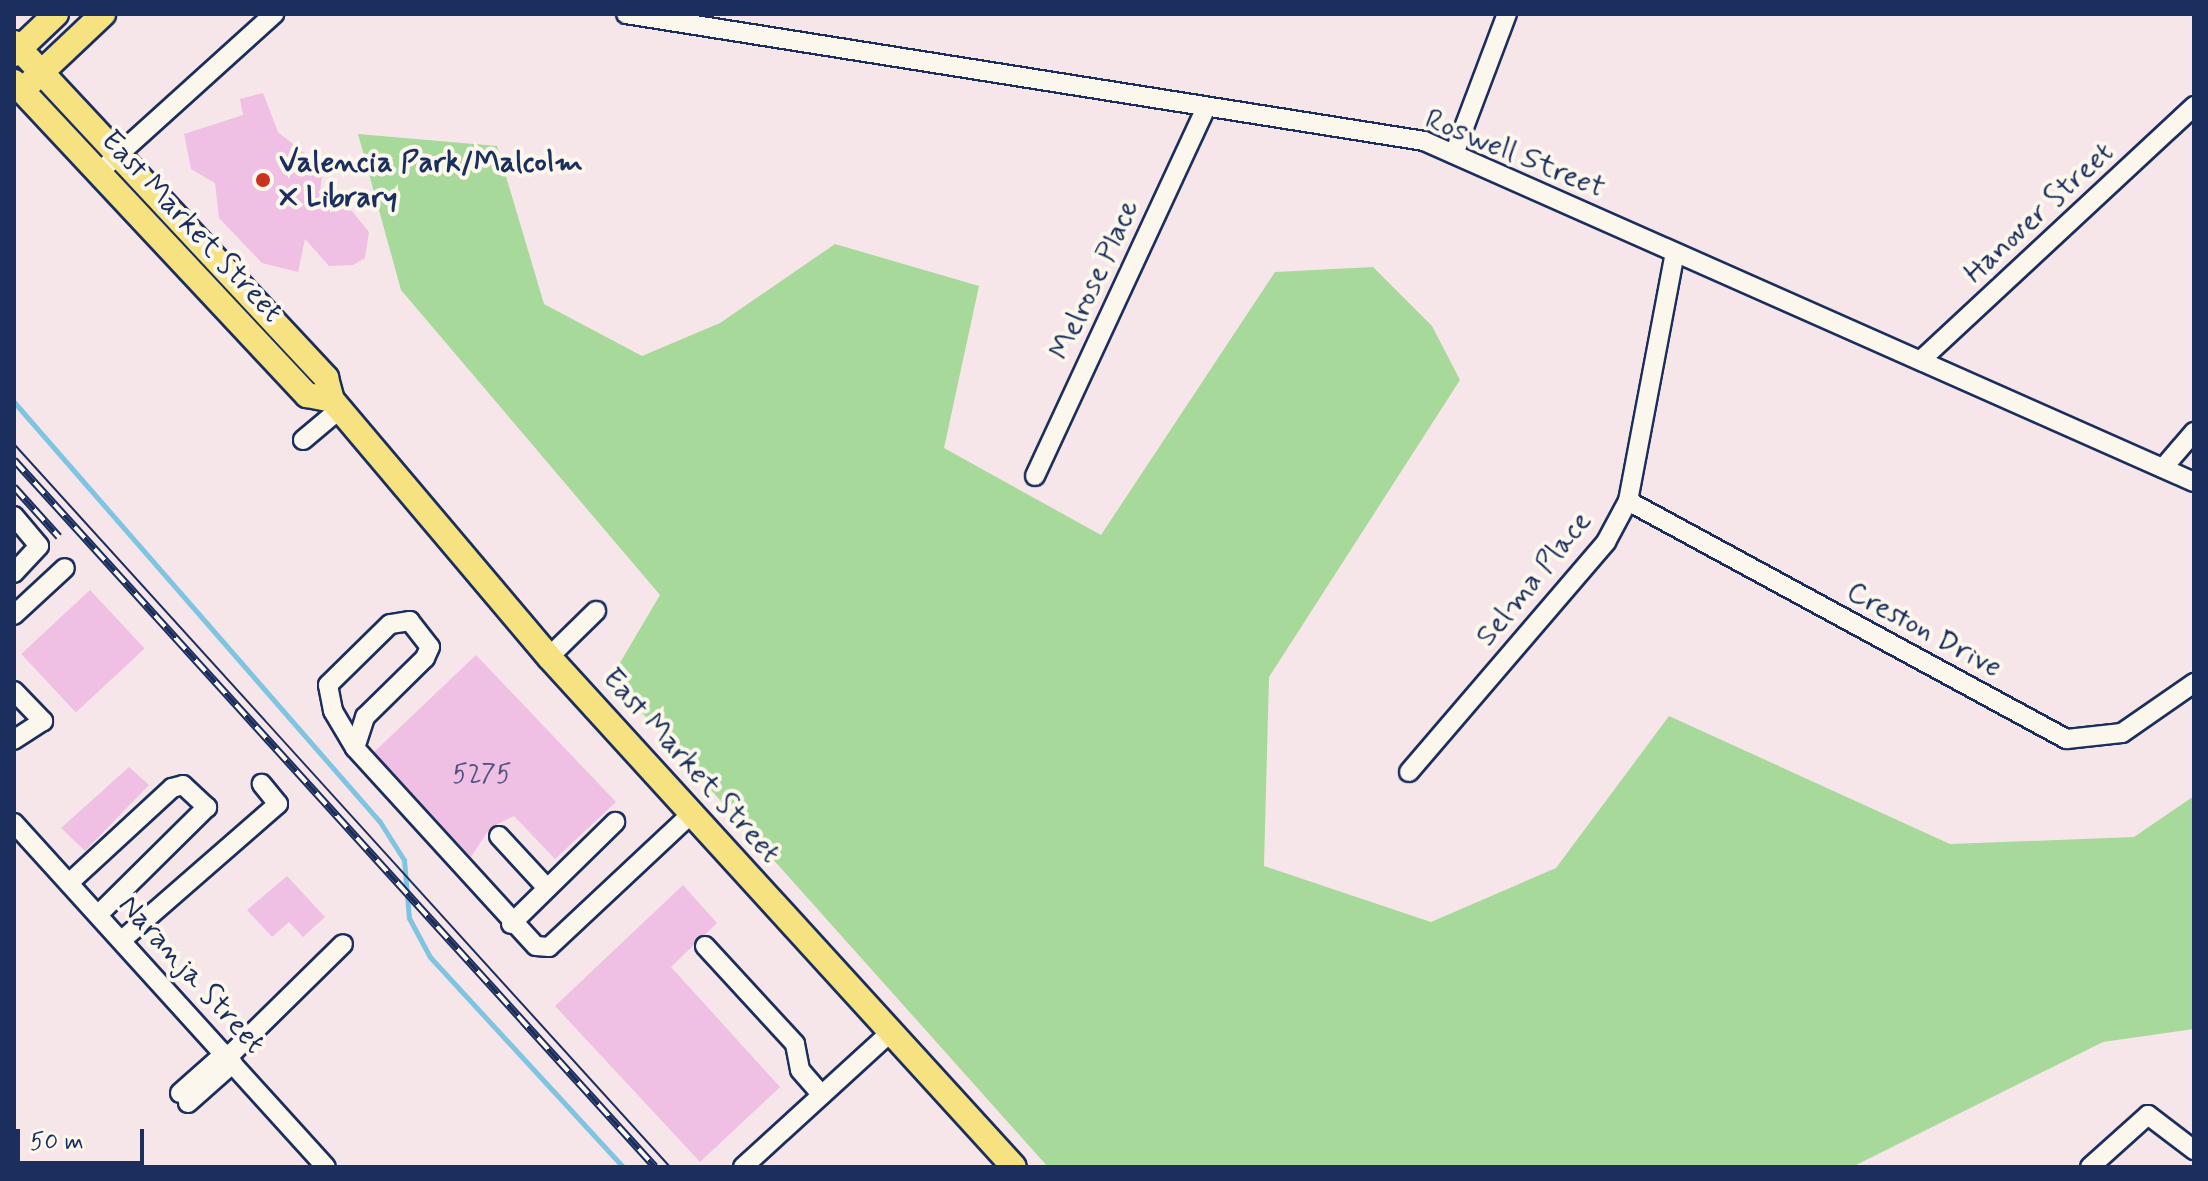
<!DOCTYPE html>
<html>
<head>
<meta charset="utf-8">
<style>
	body { margin:0 }
	#map { position:relative; width:2208px; height:1181px; overflow:hidden; background:#f7e6e9; font-family:Mynerve,sans-serif }
	div>[style] { position:absolute }
	.green>* { inset:0; background:#a7d99a }
	.stream>* { height:5px; margin:-2.5px; padding:0 2.5px; transform-origin:2.5px; border-radius:2.5px; background:#7fc4e0 }
	.building>* { inset:0; background:#efc0e3; transform-origin:0 0 }
	.roads { filter:drop-shadow(2px 0 #1b2f5e) drop-shadow(-2px 0 #1b2f5e) drop-shadow(0 2px #1b2f5e) drop-shadow(0 -2px #1b2f5e) }
	.minor>* { height:18px; margin:-9px; padding:0 9px; transform-origin:9px; border-radius:9px; background:#fbf7ec }
	.major>* { height:24px; margin:-12px; padding:0 12px; transform-origin:12px; border-radius:12px; background:#f6e281 }
	.tram>* { height:2px; margin:-1px; padding:0 1px; transform-origin:1px; border-radius:1px; background:#1b2f5e }
	.rail>* { height:8px; margin-top:-4px; transform-origin:0; background:repeating-linear-gradient(90deg,#fbf7ec 0 15px,#1b2f5e 0 30px); box-sizing:border-box; border-block:2px solid #1b2f5e }
	.dots>* { width:22px; height:22px; translate:-50% -50%; box-sizing:border-box; border:4px solid #fbf7ec; border-radius:50% }
	span { translate:-50% -50%; white-space:nowrap; text-align:center; line-height:1.15; -webkit-text-stroke:8px #fbf7ec; paint-order:stroke }
	.number-label { font-size:26px; color:#50537f }
	.number-label span { -webkit-text-stroke-width:0 }
	.street-label { font-size:30px; color:#1b2f5e }
	.poi-label { font-size:30px; color:#1b2f5e; font-weight:700 }
	.left { translate:0 -50%; text-align:left }
	.frame { position:absolute; inset:0; border:16px solid #1b2f5e; pointer-events:none }
	.scale { position:absolute; left:16px; top:1129px; width:128px; height:36px; box-sizing:border-box; border:4px solid #1b2f5e; border-top:0; padding-left:10px; font-size:24px; line-height:28px; white-space:nowrap; color:#1b2f5e; -webkit-text-stroke:6px #fbf7ec; paint-order:stroke }
</style>
</head>
<body>
<div id="map">
	<div class="green">
		<i style="clip-path:polygon(358px 134px,497px 146px,544px 304px,642px 356px,720px 323px,835px 244px,979px 286px,944px 448px,1101px 535px,1275px 272px,1373px 267px,1432px 326px,1460px 380px,1269px 677px,1264px 866px,1431px 922px,1556px 868px,1669px 716px,1950px 844px,2134px 837px,2194px 796px,2194px 1029px,2103px 1042px,1852px 1167px,1048px 1167px,611px 678px,660px 595px,401px 290px)"></i>
	</div>
	<div class="stream">
		<i style="left:14px;top:402px;width:557px;rotate:48.93deg"></i>
		<i style="left:380px;top:822px;width:45px;rotate:57.7deg"></i>
		<i style="left:404px;top:860px;width:58px;rotate:85.1deg"></i>
		<i style="left:409px;top:918px;width:44px;rotate:61.7deg"></i>
		<i style="left:430px;top:957px;width:285px;rotate:47.4deg"></i>
	</div>
	<div class="building">
		<i style="clip-path:polygon(263px 93px,278px 132px,323px 168px,319px 200px,352px 211px,369px 232px,365px 258px,353px 265px,329px 266px,305px 239px,298px 272px,262px 263px,219px 218px,215px 183px,191px 169px,184px 134px,243px 115px,240px 99px)"></i>
		<i style="left:90px;top:590px;width:80px;height:94px;rotate:47deg"></i>
		<i style="clip-path:polygon(476px 655px,616px 802px,555px 859px,514px 816px,490px 828px,471px 857px,374px 752px)"></i>
		<i style="clip-path:polygon(129px 767px,149px 785px,85px 851px,61px 828px)"></i>
		<i style="clip-path:polygon(287px 876px,325px 917px,303px 937px,289px 922px,272px 937px,247px 910px)"></i>
		<i style="clip-path:polygon(683px 885px,717px 923px,671px 967px,780px 1087px,700px 1162px,555px 1006px)"></i>
	</div>
	<div class="roads">
		<div class="minor">
			<i style="left:626px;top:14px;width:808px;rotate:9.04deg"></i>
			<i style="left:1424px;top:141px;width:842px;rotate:23.89deg"></i>
			<i style="left:1454px;top:154px;width:150px;rotate:-69.3deg"></i>
			<i style="left:97px;top:174px;width:239px;rotate:-42.1deg"></i>
			<i style="left:1921px;top:360px;width:373px;rotate:-42.9deg"></i>
			<i style="left:303px;top:440px;width:48px;rotate:-40deg"></i>
			<i style="left:2163px;top:468px;width:48px;rotate:-49.3deg"></i>
			<i style="left:1035px;top:476px;width:407px;rotate:-65.1deg"></i>
			<i style="left:1628px;top:501px;width:499px;rotate:28.5deg"></i>
			<i style="left:2067px;top:739px;width:55px;rotate:-6.2deg"></i>
			<i style="left:2122px;top:733px;width:88px;rotate:-34.8deg"></i>
			<i style="left:14px;top:516px;width:39px;rotate:50deg"></i>
			<i style="left:39px;top:546px;width:37px;rotate:133deg"></i>
			<i style="left:14px;top:615px;width:69px;rotate:-42.7deg"></i>
			<i style="left:549px;top:657px;width:66px;rotate:-44.4deg"></i>
			<i style="left:14px;top:691px;width:42px;rotate:46deg"></i>
			<i style="left:43px;top:721px;width:35px;rotate:147deg"></i>
			<i style="left:355px;top:748px;width:33px;rotate:-72deg"></i>
			<i style="left:365px;top:717px;width:84px;rotate:-44.5deg"></i>
			<i style="left:425px;top:658px;width:12px;rotate:-66deg"></i>
			<i style="left:430px;top:647px;width:33px;rotate:-128deg"></i>
			<i style="left:410px;top:621px;width:20px;rotate:171deg"></i>
			<i style="left:390px;top:624px;width:87px;rotate:135.5deg"></i>
			<i style="left:328px;top:685px;width:26px;rotate:79deg"></i>
			<i style="left:333px;top:711px;width:43px;rotate:59.3deg"></i>
			<i style="left:355px;top:748px;width:268px;rotate:47.6deg"></i>
			<i style="left:536px;top:946px;width:13px;rotate:4deg"></i>
			<i style="left:549px;top:947px;width:195px;rotate:-43.1deg"></i>
			<i style="left:1409px;top:772px;width:303px;rotate:-49.4deg"></i>
			<i style="left:1606px;top:542px;width:47px;rotate:-61.8deg"></i>
			<i style="left:1628px;top:501px;width:252px;rotate:-79.3deg"></i>
			<i style="left:14px;top:823px;width:464px;rotate:47.8deg"></i>
			<i style="left:499px;top:836px;width:71px;rotate:47.3deg"></i>
			<i style="left:69px;top:883px;width:140px;rotate:-42.7deg"></i>
			<i style="left:172px;top:788px;width:11px;rotate:-15deg"></i>
			<i style="left:183px;top:785px;width:33px;rotate:43deg"></i>
			<i style="left:207px;top:807px;width:153px;rotate:135.3deg"></i>
			<i style="left:511px;top:924px;width:146px;rotate:-44.4deg"></i>
			<i style="left:122px;top:940px;width:207px;rotate:-41.1deg"></i>
			<i style="left:278px;top:804px;width:26px;rotate:-129deg"></i>
			<i style="left:705px;top:946px;width:133px;rotate:47.4deg"></i>
			<i style="left:795px;top:1044px;width:26px;rotate:79deg"></i>
			<i style="left:800px;top:1070px;width:33px;rotate:49deg"></i>
			<i style="left:228px;top:1057px;width:161px;rotate:-44.5deg"></i>
			<i style="left:180px;top:1093px;width:60px;rotate:-41.6deg"></i>
			<i style="left:188px;top:1103px;width:60px;rotate:-41.6deg"></i>
			<i style="left:743px;top:1167px;width:200px;rotate:-42.4deg"></i>
			<i style="left:2090px;top:1167px;width:78px;rotate:-41.9deg"></i>
			<i style="left:2148px;top:1115px;width:58px;rotate:37.3deg"></i>
		</div>
		<div class="major">
			<i style="left:14px;top:43px;width:458px;rotate:47deg"></i>
			<i style="left:326px;top:378px;width:23px;rotate:75deg"></i>
			<i style="left:332px;top:400px;width:336px;rotate:49.8deg"></i>
			<i style="left:549px;top:657px;width:690px;rotate:47.64deg"></i>
			<i style="left:14px;top:54px;width:58px;rotate:-43.6deg"></i>
			<i style="left:14px;top:82px;width:429px;rotate:46.9deg"></i>
			<i style="left:307px;top:395px;width:25px;rotate:11deg"></i>
			<i style="left:29px;top:84px;width:102px;rotate:-43.4deg"></i>
		</div>
	</div>
	<div class="tram">
		<i style="left:14px;top:444px;width:976px;rotate:47.78deg"></i>
	</div>
	<div class="rail">
		<i style="left:14px;top:460px;width:954px;rotate:47.8deg"></i>
		<i style="left:14px;top:487px;width:67px;rotate:48deg"></i>
	</div>
	<div class="dots">
		<i style="left:263px;top:180px;background:#c8321e"></i>
	</div>
	<div class="number-label">
		<span style="left:482px;top:776px">5275</span>
	</div>
	<div class="street-label">
		<span style="left:1515px;top:154px;rotate:22deg">Roswell Street</span>
		<span style="left:2039px;top:213px;rotate:-43deg">Hanover Street</span>
		<span style="left:191px;top:227px;rotate:47deg">East Market Street</span>
		<span style="left:1095px;top:280px;rotate:-65deg">Melrose Place</span>
		<span style="left:1534px;top:579px;rotate:-51deg">Selma Place</span>
		<span style="left:1924px;top:630px;rotate:28deg">Creston Drive</span>
		<span style="left:691px;top:766px;rotate:48deg">East Market Street</span>
		<span style="left:191px;top:975px;rotate:48deg">Naranja Street</span>
	</div>
	<div class="poi-label">
		<span class="left" style="left:279px;top:180px">Valencia Park/Malcolm<br>X Library</span>
	</div>
	<div class="frame"></div>
	<div class="scale">50 m</div>
</div>
</body>
</html>
